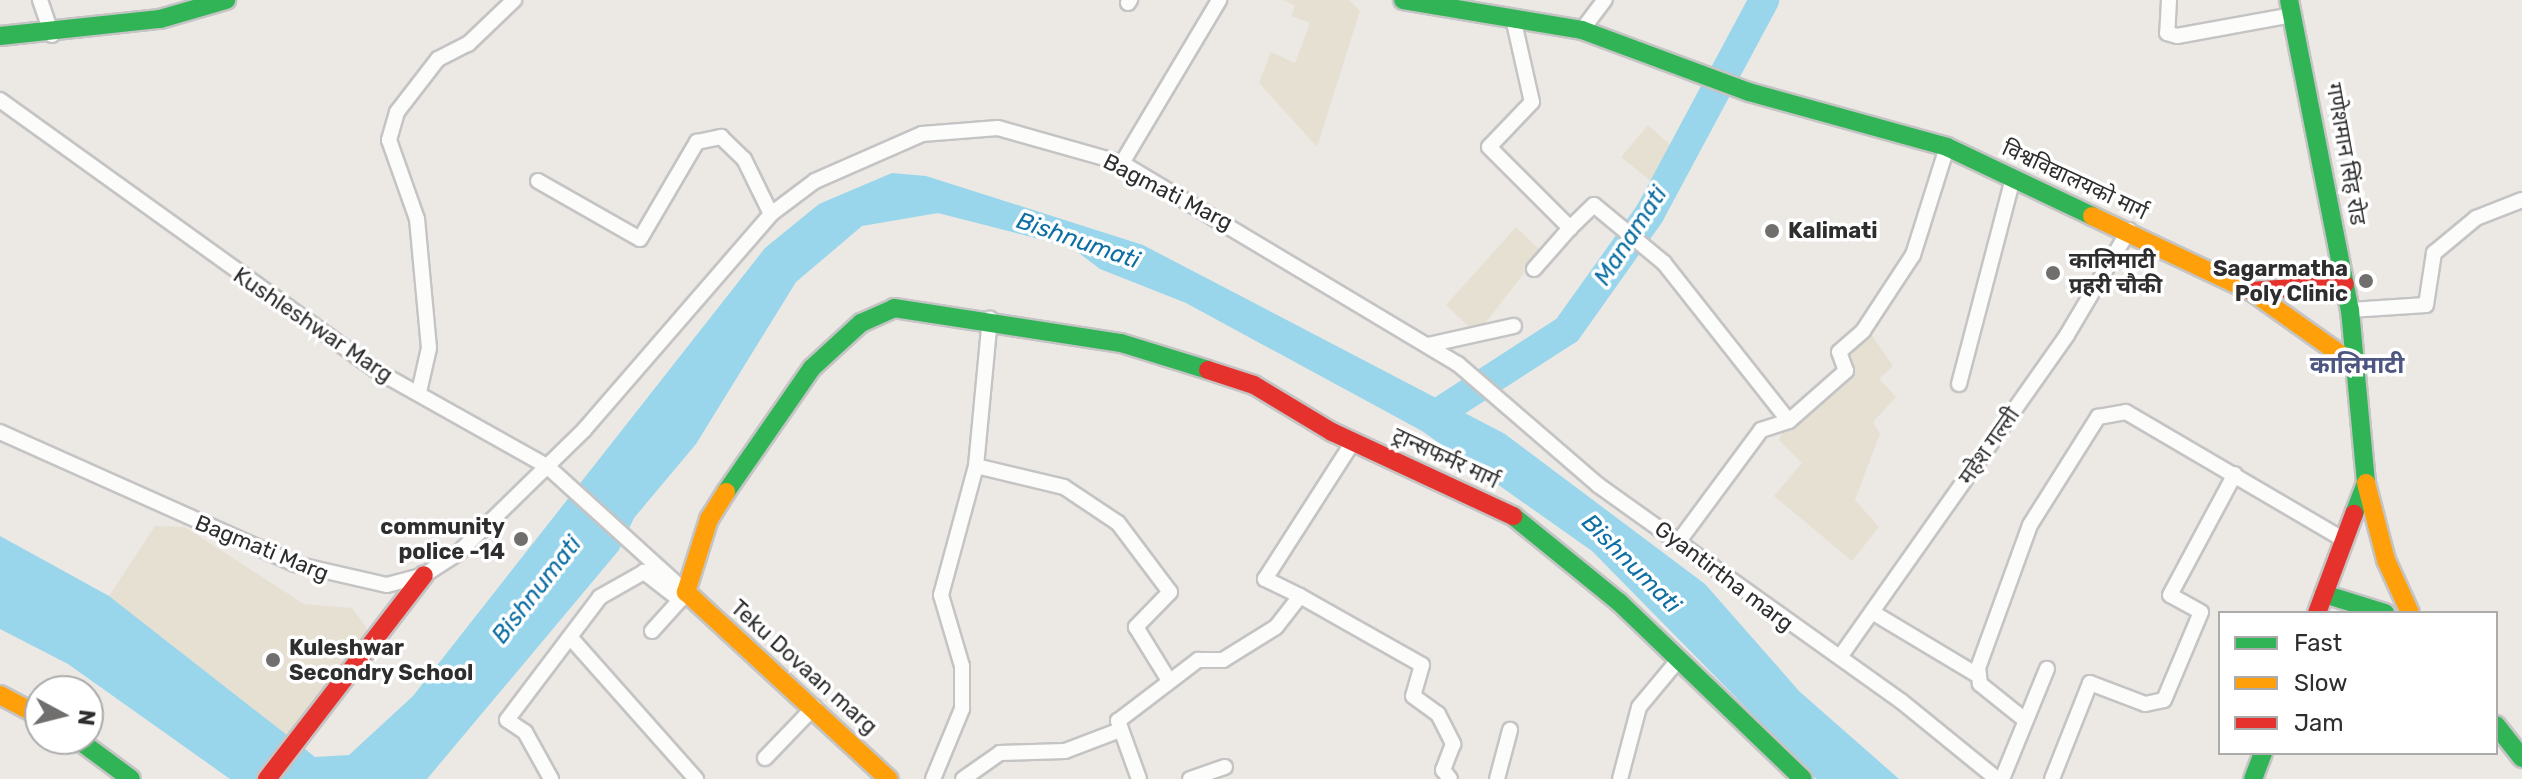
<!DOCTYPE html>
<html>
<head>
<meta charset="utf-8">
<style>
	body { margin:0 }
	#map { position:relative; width:2522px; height:779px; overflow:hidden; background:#ece8e4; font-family:Rubik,"Noto Sans Devanagari",sans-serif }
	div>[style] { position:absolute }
	.education>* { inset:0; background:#e6e0d3 }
	.water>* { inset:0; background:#99d6ec }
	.river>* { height:30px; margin:-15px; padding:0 15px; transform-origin:15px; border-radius:15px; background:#99d6ec }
	.roads { filter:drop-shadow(2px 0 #c5c4c5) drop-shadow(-2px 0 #c5c4c5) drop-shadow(0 2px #c5c4c5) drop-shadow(0 -2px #c5c4c5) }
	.street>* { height:14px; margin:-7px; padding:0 7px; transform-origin:7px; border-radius:7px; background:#fcfcfb }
	.fast>* { height:18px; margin:-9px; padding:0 9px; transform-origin:9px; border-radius:9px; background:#30b455 }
	.slow>* { height:18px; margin:-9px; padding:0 9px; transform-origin:9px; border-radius:9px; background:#ff9f0a }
	.jam>* { height:18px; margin:-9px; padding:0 9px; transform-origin:9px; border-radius:9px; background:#e5322d }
	.dots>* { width:22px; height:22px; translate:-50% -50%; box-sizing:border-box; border:4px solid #fff; border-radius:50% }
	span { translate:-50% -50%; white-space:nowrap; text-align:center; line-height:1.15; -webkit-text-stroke:7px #fff; paint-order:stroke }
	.street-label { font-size:22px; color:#2e2e2e }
	.poi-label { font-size:22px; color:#2e2e2e; font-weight:700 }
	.left { translate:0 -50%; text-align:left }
	.right { translate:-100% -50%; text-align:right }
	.water-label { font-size:24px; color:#0d6fa3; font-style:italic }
	.neighbourhood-label { font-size:24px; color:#4d5680; font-weight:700 }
	.legend { position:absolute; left:2218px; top:611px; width:280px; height:144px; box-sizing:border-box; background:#fff; border:2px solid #ababab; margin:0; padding:10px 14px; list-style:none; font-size:24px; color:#2e2e2e }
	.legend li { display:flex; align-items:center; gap:16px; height:40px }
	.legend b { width:40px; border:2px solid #ababab }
	.north { position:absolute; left:24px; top:675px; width:80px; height:80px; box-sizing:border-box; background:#fff; border:2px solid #ababab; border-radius:50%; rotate:97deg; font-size:22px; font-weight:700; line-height:32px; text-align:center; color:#2e2e2e }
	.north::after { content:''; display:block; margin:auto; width:28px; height:36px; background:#706f6e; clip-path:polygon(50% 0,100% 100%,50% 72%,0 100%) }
</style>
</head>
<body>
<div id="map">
	<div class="education">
		<i style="clip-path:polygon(1283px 0,1349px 0,1360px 11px,1317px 147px,1259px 83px,1271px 52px,1295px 63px,1310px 23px,1291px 16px,1295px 6px)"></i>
		<i style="clip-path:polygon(1648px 125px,1684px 157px,1663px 191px,1621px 157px)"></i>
		<i style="clip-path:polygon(1516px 227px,1541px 251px,1477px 334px,1446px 305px)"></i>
		<i style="clip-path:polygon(1867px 328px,1893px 366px,1879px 379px,1896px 397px,1873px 422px,1880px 434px,1855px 500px,1879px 527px,1852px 561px,1774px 496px,1802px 463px,1779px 440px,1784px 428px,1850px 373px,1841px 355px)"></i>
		<i style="clip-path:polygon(155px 526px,185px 527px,304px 604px,352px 608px,366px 627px,369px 637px,300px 740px,310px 754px,109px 596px)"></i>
	</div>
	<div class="water">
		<i style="clip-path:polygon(892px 173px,926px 176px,1143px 245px,1505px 434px,1705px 584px,1799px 691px,1899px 779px,1816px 779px,1592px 551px,1422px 431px,1186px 303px,1100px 269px,1071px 247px,938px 213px,862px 226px,796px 282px,696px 444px,634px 518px,619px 550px,427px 779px,230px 779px,68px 664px,0 629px,0 536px,109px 596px,315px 757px,349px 755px,413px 696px,765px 248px,819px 204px)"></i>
	</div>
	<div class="river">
		<i style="left:1435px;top:415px;width:157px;rotate:-32.8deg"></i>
		<i style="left:1567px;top:330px;width:143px;rotate:-54.6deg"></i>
		<i style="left:1650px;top:213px;width:242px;rotate:-61.8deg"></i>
	</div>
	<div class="roads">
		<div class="street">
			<i style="left:40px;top:0;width:37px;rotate:71deg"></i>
			<i style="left:2169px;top:0;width:33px;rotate:93deg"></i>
			<i style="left:2167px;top:33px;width:10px;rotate:17deg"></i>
			<i style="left:2177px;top:36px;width:118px;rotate:-10.3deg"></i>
			<i style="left:1128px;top:3px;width:4px;rotate:-56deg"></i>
			<i style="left:1513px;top:18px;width:86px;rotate:77.3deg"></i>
			<i style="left:1532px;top:102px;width:62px;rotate:133.7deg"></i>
			<i style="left:1489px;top:147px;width:115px;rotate:45deg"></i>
			<i style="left:1570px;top:228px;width:33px;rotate:-44deg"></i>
			<i style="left:1594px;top:205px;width:91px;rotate:39.6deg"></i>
			<i style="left:1664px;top:263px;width:201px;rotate:51.7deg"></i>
			<i style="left:1582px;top:30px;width:38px;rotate:-53deg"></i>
			<i style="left:0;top:100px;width:467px;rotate:35.7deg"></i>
			<i style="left:379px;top:372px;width:194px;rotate:29.3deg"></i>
			<i style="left:548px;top:467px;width:186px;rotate:42.2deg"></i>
			<i style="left:686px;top:592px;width:10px;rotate:127deg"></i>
			<i style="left:680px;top:600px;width:46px;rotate:-142.1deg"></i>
			<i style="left:644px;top:572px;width:51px;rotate:150.4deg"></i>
			<i style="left:600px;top:597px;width:154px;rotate:127.1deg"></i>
			<i style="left:507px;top:720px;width:22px;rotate:34deg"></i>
			<i style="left:525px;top:732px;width:54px;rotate:61deg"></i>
			<i style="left:1122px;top:163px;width:190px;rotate:-59.2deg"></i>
			<i style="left:538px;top:181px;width:117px;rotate:29.6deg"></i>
			<i style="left:640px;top:239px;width:113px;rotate:-59.6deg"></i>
			<i style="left:697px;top:142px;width:25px;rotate:-12deg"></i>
			<i style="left:721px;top:137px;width:32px;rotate:44deg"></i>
			<i style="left:744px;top:159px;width:61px;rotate:63.9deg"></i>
			<i style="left:1534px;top:269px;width:55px;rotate:-48.7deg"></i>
			<i style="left:2350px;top:310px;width:76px;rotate:-3.8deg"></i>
			<i style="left:2426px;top:305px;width:53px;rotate:-81.3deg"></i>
			<i style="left:2434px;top:253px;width:55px;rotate:-39.8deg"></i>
			<i style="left:2476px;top:218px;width:49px;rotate:-21.4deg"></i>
			<i style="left:1428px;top:345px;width:88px;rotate:-12.5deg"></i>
			<i style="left:1959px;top:384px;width:213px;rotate:-75.3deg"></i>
			<i style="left:419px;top:392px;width:45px;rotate:-77.2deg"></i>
			<i style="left:429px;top:348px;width:130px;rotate:-95.3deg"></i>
			<i style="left:417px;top:219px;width:84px;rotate:-109.5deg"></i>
			<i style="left:389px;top:140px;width:29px;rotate:-74deg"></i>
			<i style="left:397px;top:112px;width:67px;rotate:-52.3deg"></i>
			<i style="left:438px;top:59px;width:34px;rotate:-27deg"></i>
			<i style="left:468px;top:44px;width:64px;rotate:-43.7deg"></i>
			<i style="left:0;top:432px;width:323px;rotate:24.1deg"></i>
			<i style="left:295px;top:564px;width:94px;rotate:12.9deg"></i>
			<i style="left:387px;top:585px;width:38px;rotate:-15deg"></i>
			<i style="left:424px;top:575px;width:40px;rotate:-32.9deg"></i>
			<i style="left:458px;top:553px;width:176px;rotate:-44.3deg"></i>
			<i style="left:584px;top:430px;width:286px;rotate:-49.1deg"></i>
			<i style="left:771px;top:214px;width:55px;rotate:-36.9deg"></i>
			<i style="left:815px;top:181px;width:117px;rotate:-23.7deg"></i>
			<i style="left:922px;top:134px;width:76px;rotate:-4.5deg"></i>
			<i style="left:998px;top:128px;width:129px;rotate:15.8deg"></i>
			<i style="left:1122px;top:163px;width:392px;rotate:30.9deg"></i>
			<i style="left:1458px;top:364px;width:185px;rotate:40.8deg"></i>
			<i style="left:1598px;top:485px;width:372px;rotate:35.5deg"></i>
			<i style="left:1901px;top:701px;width:124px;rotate:39.1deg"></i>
			<i style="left:976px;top:466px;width:90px;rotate:13.4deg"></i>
			<i style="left:1064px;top:487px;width:65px;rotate:33.7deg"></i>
			<i style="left:1118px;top:523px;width:86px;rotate:53deg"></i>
			<i style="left:1170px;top:592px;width:49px;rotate:134.2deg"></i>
			<i style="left:1136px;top:627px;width:61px;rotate:58.4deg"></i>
			<i style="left:1679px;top:541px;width:138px;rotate:-53.5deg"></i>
			<i style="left:1761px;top:430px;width:29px;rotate:-18deg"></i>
			<i style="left:1789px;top:421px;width:76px;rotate:-41.3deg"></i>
			<i style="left:1846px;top:371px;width:20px;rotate:-110deg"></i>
			<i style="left:1839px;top:352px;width:32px;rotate:-41deg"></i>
			<i style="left:1863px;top:331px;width:91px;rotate:-56.7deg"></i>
			<i style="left:1913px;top:255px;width:113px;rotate:-72.5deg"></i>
			<i style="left:1300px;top:596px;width:39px;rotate:-154deg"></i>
			<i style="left:1265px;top:579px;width:163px;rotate:-57.3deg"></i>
			<i style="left:1872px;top:612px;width:125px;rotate:30.9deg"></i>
			<i style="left:652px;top:631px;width:42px;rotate:-47.9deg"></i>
			<i style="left:570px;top:637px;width:190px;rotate:48.4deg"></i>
			<i style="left:1840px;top:657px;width:394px;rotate:-54.8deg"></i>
			<i style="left:2067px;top:335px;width:122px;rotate:-59.4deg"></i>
			<i style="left:2025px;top:720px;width:58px;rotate:-141.3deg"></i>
			<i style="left:1980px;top:684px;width:16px;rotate:-97deg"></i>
			<i style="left:1978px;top:668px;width:152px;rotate:-70deg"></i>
			<i style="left:2030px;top:525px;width:128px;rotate:-57.8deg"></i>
			<i style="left:2098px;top:417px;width:28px;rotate:-10deg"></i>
			<i style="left:2126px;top:412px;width:253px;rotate:30.4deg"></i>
			<i style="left:765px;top:758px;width:71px;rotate:-46.1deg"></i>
			<i style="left:933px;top:779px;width:76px;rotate:-67.5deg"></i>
			<i style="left:962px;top:709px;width:43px;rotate:-90deg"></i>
			<i style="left:962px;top:666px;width:74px;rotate:-106.5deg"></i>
			<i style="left:941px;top:595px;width:134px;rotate:-74.8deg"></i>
			<i style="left:976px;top:466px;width:148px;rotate:-84.6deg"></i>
			<i style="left:963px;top:779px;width:45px;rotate:-35.1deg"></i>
			<i style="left:1000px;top:753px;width:65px;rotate:-1.8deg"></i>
			<i style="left:1065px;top:751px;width:59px;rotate:-20.9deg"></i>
			<i style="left:1139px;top:779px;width:62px;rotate:-109.9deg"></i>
			<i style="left:1118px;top:721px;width:101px;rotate:-37.3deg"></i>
			<i style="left:1198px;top:660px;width:25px"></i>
			<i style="left:1223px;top:660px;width:62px;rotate:-31.9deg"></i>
			<i style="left:1276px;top:627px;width:39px;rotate:-52deg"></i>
			<i style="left:1300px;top:596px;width:140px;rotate:29.5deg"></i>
			<i style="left:1422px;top:665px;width:32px;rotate:106deg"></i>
			<i style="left:1413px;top:696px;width:31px;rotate:36deg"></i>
			<i style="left:1438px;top:714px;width:34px;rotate:63deg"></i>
			<i style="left:1453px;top:744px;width:28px;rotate:111deg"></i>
			<i style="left:1443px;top:770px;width:11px;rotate:52deg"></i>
			<i style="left:1190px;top:779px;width:37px;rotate:-19deg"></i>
			<i style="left:1497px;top:779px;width:51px;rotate:-75.1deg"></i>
			<i style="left:1620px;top:779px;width:74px;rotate:-75.2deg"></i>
			<i style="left:1639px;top:707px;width:62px;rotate:-50.2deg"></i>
			<i style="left:2002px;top:779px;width:119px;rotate:-67.8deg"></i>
			<i style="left:2052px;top:779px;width:103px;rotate:-68.4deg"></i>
			<i style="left:2090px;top:683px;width:59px;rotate:20.9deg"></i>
			<i style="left:2145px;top:704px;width:19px;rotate:-12deg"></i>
			<i style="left:2164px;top:700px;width:95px;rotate:-67.2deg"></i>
			<i style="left:2201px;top:612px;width:35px;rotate:-151deg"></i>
			<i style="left:2170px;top:595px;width:137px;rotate:-61.8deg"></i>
		</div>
		<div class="fast">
			<i style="left:1403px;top:0;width:181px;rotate:9.5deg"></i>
			<i style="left:1582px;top:30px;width:178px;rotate:20.4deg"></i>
			<i style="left:1749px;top:92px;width:205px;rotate:15.5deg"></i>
			<i style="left:1947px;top:147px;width:161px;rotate:25.4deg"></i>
			<i style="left:2289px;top:0;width:316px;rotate:78.9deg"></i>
			<i style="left:2350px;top:310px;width:174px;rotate:84.7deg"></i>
			<i style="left:2366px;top:483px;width:33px;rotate:111deg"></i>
			<i style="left:0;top:36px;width:161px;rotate:-6.1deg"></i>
			<i style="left:160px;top:19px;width:69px;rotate:-16.1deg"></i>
			<i style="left:726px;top:492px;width:151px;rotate:-55.3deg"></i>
			<i style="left:812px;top:368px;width:67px;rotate:-42.6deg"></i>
			<i style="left:861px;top:323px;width:36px;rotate:-24deg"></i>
			<i style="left:894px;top:308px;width:230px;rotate:8.8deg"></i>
			<i style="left:1121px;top:343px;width:91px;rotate:17.2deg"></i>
			<i style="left:1513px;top:516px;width:136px;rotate:39.1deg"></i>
			<i style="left:1619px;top:602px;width:255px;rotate:43.9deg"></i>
			<i style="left:2324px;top:594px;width:64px;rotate:17.3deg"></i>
			<i style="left:2496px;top:725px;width:42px;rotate:51.8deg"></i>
			<i style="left:77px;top:739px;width:67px;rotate:36.5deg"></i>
			<i style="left:2253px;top:779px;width:28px;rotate:-69deg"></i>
		</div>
		<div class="slow">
			<i style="left:2092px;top:216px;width:176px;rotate:25.3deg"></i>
			<i style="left:2251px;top:291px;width:130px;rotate:35.3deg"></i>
			<i style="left:2366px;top:483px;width:80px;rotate:75.4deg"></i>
			<i style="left:2386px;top:560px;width:58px;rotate:65.6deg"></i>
			<i style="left:726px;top:492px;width:32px;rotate:122deg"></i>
			<i style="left:709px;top:519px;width:77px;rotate:107.5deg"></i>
			<i style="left:686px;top:592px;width:276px;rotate:42.7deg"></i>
			<i style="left:0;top:695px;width:45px;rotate:27.7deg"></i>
		</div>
		<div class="jam">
			<i style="left:2251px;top:291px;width:94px;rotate:-4.3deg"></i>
			<i style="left:1208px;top:370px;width:48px;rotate:18.1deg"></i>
			<i style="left:1254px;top:385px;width:91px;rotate:31.1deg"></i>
			<i style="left:1332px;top:432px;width:200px;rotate:24.9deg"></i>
			<i style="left:2317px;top:613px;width:106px;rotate:-69.5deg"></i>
			<i style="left:267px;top:779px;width:257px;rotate:-52.4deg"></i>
		</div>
	</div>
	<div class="dots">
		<i style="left:1772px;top:231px;background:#706f6e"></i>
		<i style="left:2053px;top:273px;background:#706f6e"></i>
		<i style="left:2366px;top:281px;background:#706f6e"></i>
		<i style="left:521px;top:539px;background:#706f6e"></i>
		<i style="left:273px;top:660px;background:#706f6e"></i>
	</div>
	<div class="street-label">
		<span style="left:2346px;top:154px;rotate:80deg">गणेशमान सिंह रोड</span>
		<span style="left:2075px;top:180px;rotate:25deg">विश्वविद्यालयको मार्ग</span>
		<span style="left:1168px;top:192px;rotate:27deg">Bagmati Marg</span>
		<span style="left:313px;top:325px;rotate:34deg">Kushleshwar Marg</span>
		<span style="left:1989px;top:446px;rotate:-55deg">महेश गल्ली</span>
		<span style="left:1446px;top:458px;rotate:25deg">ट्रान्सफर्मर मार्ग</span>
		<span style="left:262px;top:548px;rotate:22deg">Bagmati Marg</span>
		<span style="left:1724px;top:576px;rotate:37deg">Gyantirtha marg</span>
		<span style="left:804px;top:667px;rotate:42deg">Teku Dovaan marg</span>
	</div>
	<div class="poi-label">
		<span class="left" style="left:1788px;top:231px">Kalimati</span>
		<span class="left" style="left:2069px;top:273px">कालिमाटी<br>प्रहरी चौकी</span>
		<span class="right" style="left:2348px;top:281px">Sagarmatha<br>Poly Clinic</span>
		<span class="right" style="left:505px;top:539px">community<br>police -14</span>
		<span class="left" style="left:289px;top:660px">Kuleshwar<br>Secondry School</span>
	</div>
	<div class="water-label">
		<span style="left:1631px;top:236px;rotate:-57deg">Manamati</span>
		<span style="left:1078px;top:241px;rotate:19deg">Bishnumati</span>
		<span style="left:1631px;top:564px;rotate:45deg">Bishnumati</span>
		<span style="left:537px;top:590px;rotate:-52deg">Bishnumati</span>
	</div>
	<div class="neighbourhood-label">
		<span style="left:2357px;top:366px">कालिमाटी</span>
	</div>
	<ul class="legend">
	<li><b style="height:10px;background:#30b455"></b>Fast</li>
	<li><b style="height:10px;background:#ff9f0a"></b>Slow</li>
	<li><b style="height:10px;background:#e5322d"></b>Jam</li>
	</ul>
	<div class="north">N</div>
</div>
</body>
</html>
